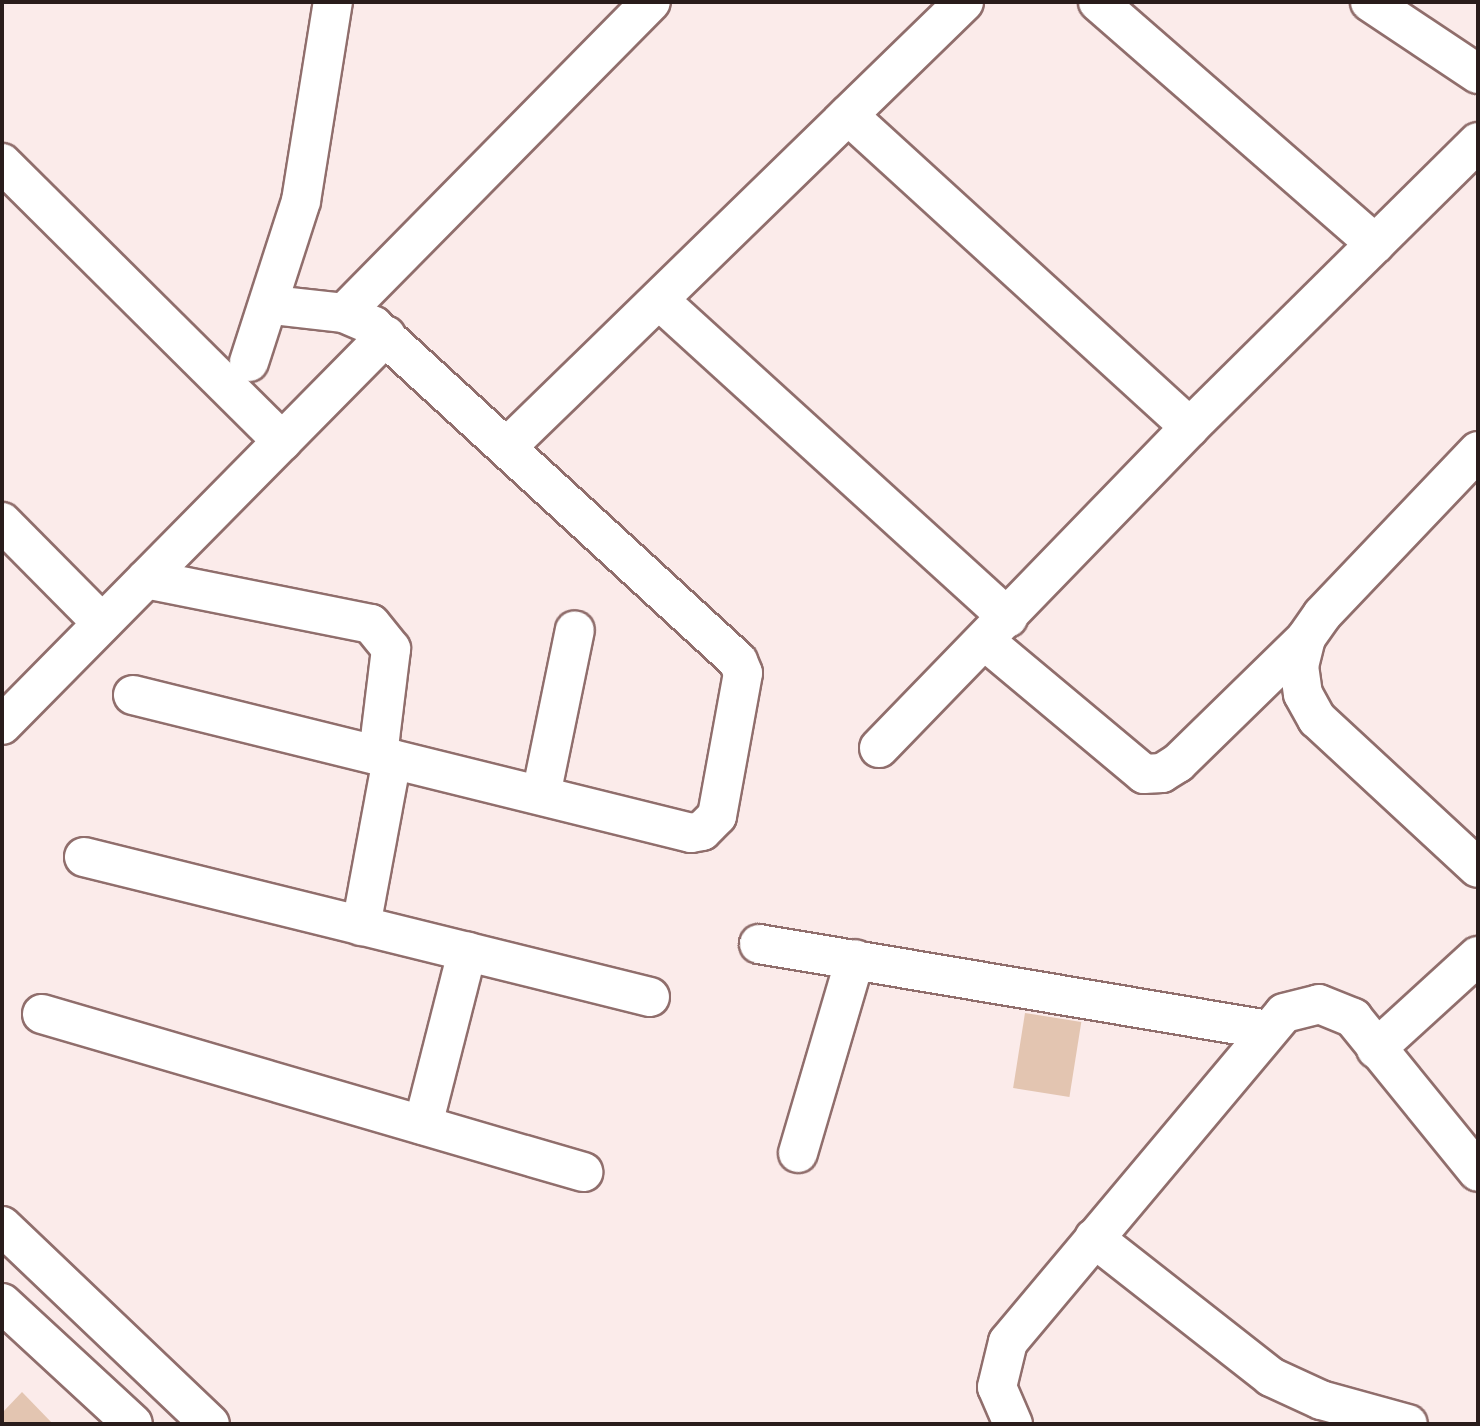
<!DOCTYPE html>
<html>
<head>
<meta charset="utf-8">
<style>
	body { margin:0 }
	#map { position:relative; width:1480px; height:1426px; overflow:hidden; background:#fbebea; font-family:"Nunito Sans",sans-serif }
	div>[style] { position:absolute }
	.building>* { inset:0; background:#e3c5b1; transform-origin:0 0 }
	.roads { filter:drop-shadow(2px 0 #906e6c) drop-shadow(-2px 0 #906e6c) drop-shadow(0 2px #906e6c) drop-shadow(0 -2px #906e6c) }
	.minor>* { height:38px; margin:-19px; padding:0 19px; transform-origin:19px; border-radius:19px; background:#fff }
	span { translate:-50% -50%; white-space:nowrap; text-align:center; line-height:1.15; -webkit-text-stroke:7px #fcfcfc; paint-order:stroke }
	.frame { position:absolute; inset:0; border:4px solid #291c1b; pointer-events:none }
</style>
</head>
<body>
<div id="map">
	<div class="building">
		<i style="left:1025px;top:1013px;width:57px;height:76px;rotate:9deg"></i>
		<i style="clip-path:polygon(22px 1392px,53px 1424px,2px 1424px,2px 1413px)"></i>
	</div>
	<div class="roads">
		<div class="minor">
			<i style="left:1098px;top:2px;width:368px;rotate:41.1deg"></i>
			<i style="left:1370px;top:2px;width:130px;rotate:33.7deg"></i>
			<i style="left:848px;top:115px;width:463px;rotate:42.4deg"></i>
			<i style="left:2px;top:163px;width:395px;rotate:44.8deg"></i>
			<i style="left:659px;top:300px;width:472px;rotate:42.3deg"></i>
			<i style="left:344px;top:313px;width:437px;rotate:-45.4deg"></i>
			<i style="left:249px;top:362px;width:169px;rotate:-72.1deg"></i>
			<i style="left:301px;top:201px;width:202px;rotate:-80.9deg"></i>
			<i style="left:509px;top:445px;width:635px;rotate:-44.23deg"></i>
			<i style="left:1478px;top:451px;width:226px;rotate:133.6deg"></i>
			<i style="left:1322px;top:615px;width:28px;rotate:125deg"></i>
			<i style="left:1306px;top:638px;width:29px;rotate:104deg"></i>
			<i style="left:1299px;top:666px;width:28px;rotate:82deg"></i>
			<i style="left:1303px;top:694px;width:29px;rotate:61deg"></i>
			<i style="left:1317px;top:719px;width:219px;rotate:42.8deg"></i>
			<i style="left:2px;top:522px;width:142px;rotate:45.3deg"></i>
			<i style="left:146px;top:579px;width:229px;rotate:11.3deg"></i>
			<i style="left:371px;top:624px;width:32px;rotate:51deg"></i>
			<i style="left:391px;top:649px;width:107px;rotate:97deg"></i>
			<i style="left:985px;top:641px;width:207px;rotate:39.9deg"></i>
			<i style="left:1144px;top:774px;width:18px;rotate:-3deg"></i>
			<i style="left:1162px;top:773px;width:19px;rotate:-32deg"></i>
			<i style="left:1178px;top:763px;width:179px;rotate:-44.3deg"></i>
			<i style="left:133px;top:695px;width:575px;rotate:13.89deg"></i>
			<i style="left:691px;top:833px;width:11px;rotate:-10deg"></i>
			<i style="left:702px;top:831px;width:21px;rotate:-45deg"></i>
			<i style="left:717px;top:816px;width:145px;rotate:-79.7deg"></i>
			<i style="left:743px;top:673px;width:13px;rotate:-113deg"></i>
			<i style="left:738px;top:661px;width:495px;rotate:-137.4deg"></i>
			<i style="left:374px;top:326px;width:33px;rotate:-157deg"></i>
			<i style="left:344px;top:313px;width:73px;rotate:-173.7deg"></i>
			<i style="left:2px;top:725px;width:547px;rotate:-45.37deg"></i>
			<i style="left:879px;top:748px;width:447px;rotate:-45.9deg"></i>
			<i style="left:1190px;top:427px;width:405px;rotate:-44.7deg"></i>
			<i style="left:541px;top:795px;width:168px;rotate:-78.4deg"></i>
			<i style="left:84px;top:857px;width:583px;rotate:13.89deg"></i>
			<i style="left:361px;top:926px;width:170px;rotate:-79.5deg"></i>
			<i style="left:759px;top:944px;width:516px;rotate:9.59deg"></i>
			<i style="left:42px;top:1014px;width:564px;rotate:16.28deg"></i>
			<i style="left:1376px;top:1049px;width:138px;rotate:-42.4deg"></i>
			<i style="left:423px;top:1125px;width:179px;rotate:-75.7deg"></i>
			<i style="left:798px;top:1153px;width:202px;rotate:-73.6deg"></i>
			<i style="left:2px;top:1226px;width:287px;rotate:43.6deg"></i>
			<i style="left:1094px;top:1238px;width:225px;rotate:38.1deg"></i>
			<i style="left:1271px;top:1377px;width:55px;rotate:24.7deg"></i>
			<i style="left:1321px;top:1400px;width:90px;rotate:15.4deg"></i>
			<i style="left:2px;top:1303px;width:178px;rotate:42.7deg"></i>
			<i style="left:1013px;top:1424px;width:40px;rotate:-113.4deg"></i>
			<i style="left:997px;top:1387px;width:46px;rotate:-76.3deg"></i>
			<i style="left:1008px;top:1342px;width:429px;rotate:-50deg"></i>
			<i style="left:1284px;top:1013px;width:36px;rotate:-14deg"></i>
			<i style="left:1319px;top:1004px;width:37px;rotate:22deg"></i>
			<i style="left:1353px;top:1018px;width:198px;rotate:50.9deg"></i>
		</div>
	</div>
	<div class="frame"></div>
</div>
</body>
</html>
